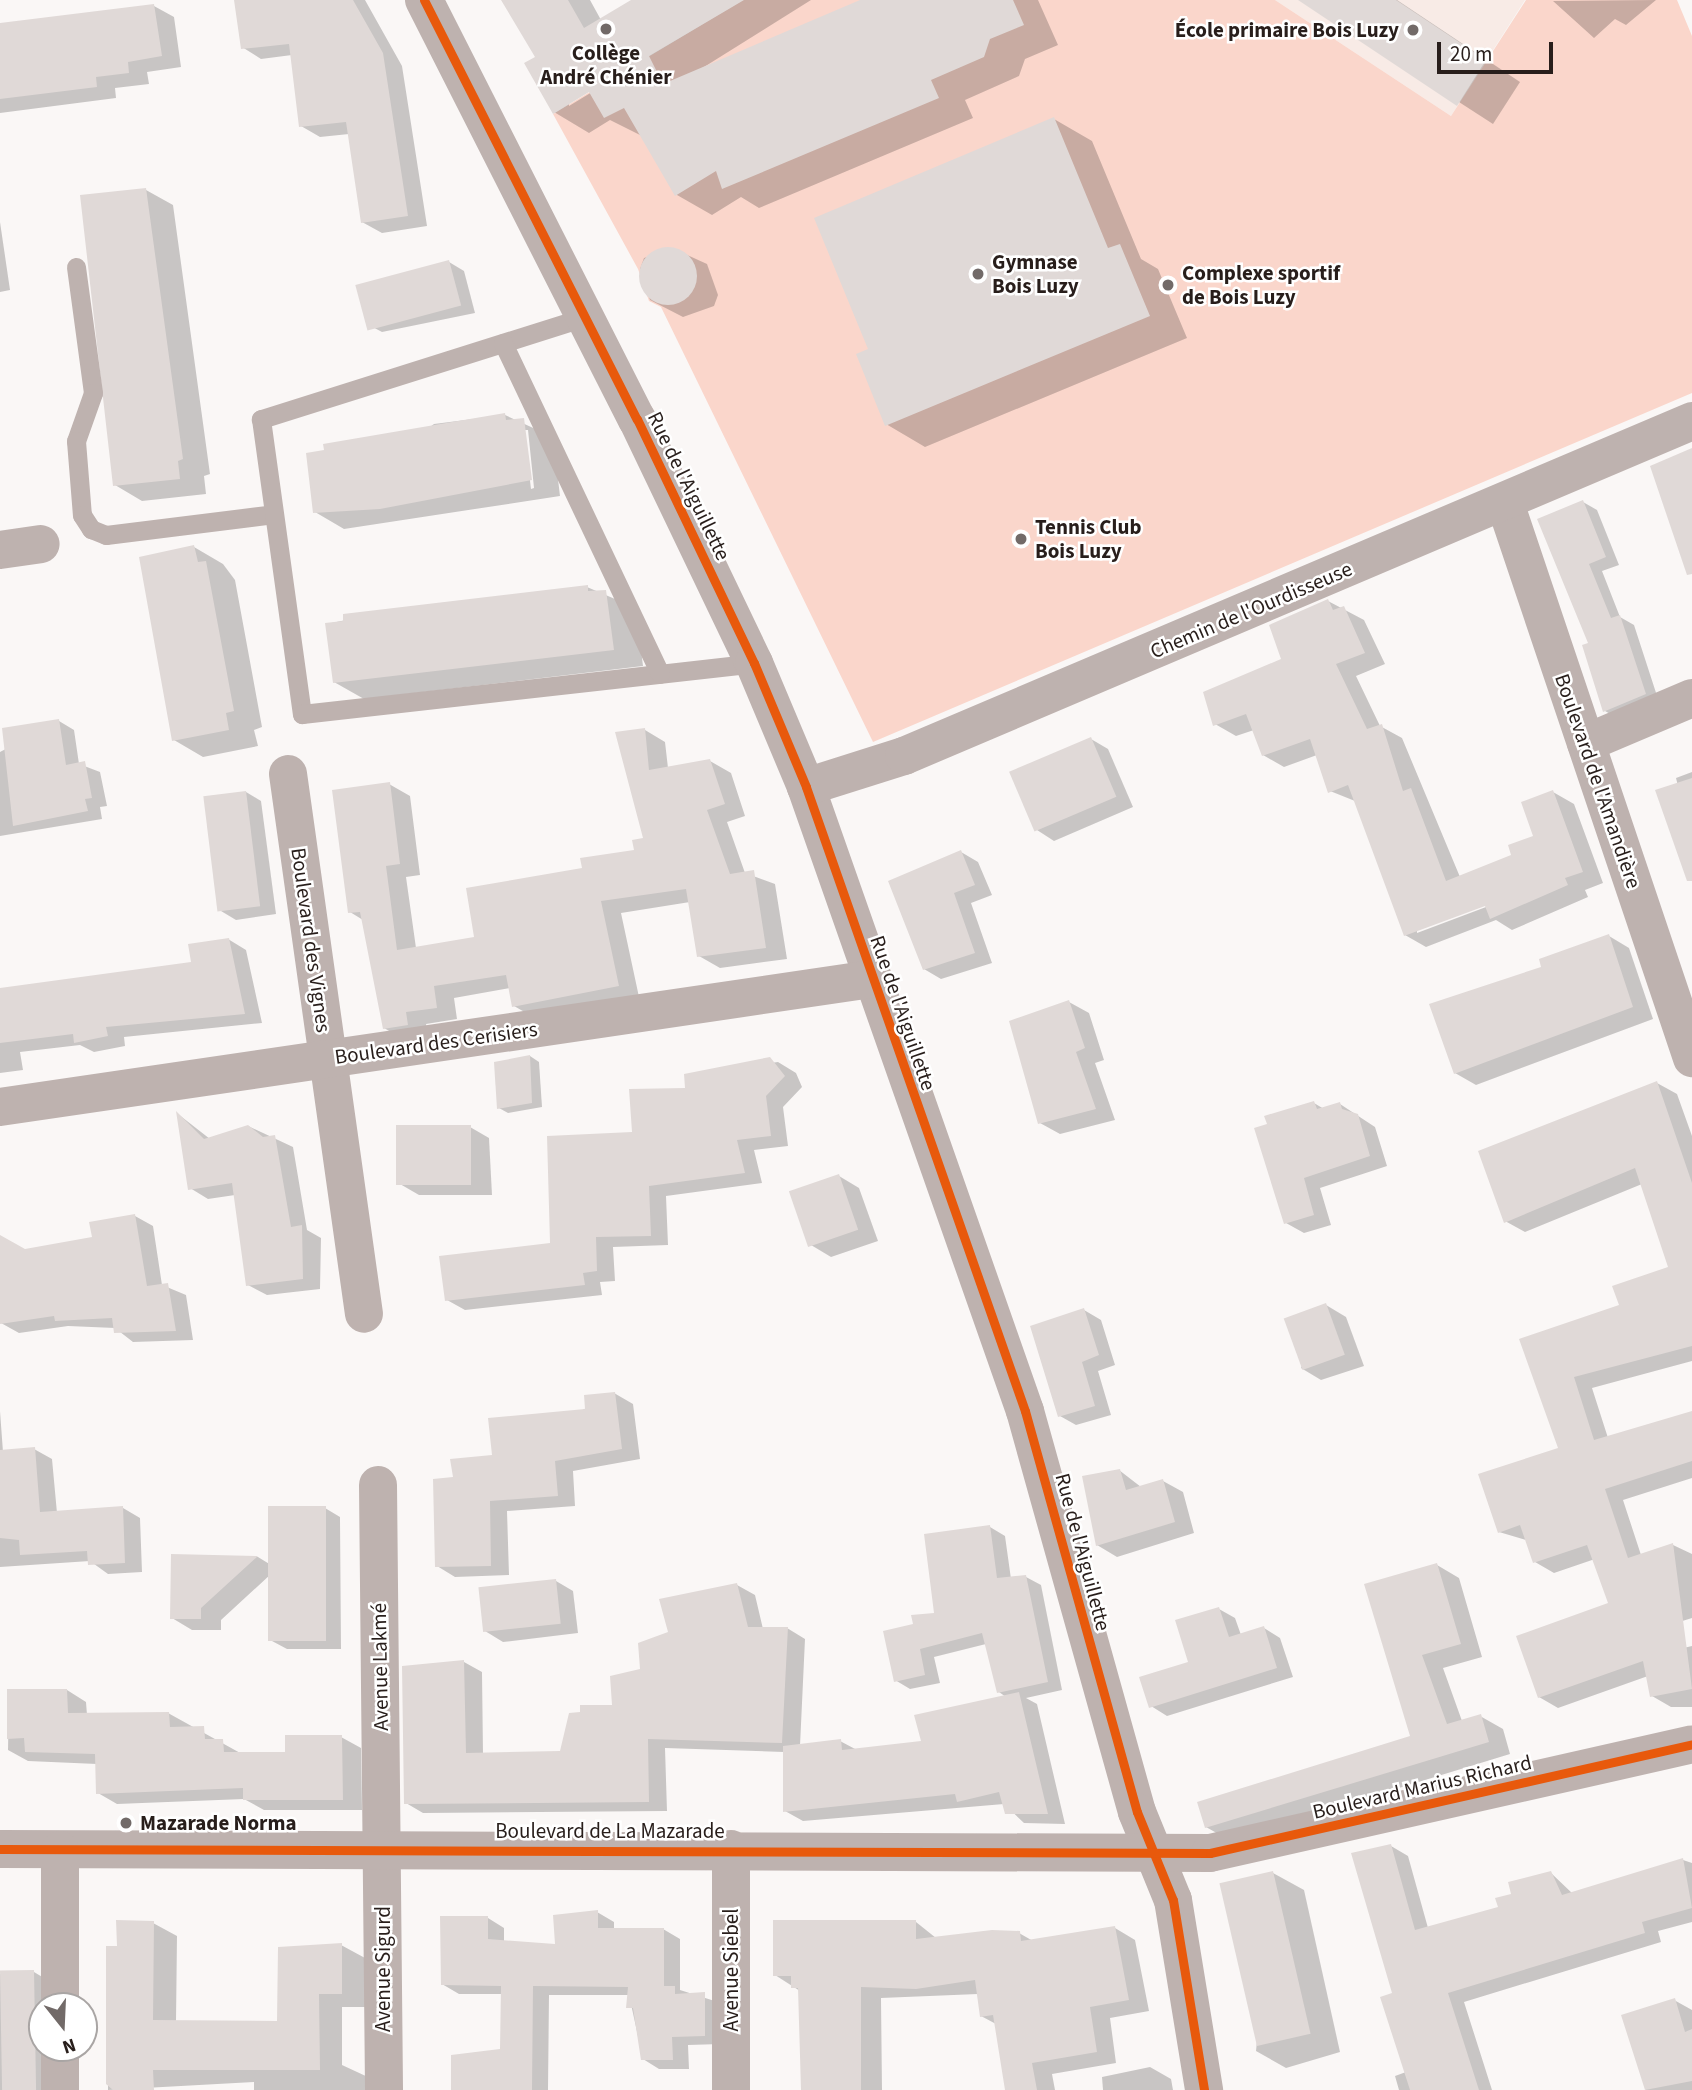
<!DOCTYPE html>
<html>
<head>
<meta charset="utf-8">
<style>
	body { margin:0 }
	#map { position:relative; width:1692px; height:2090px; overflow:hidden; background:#faf7f6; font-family:"Source Sans 3",sans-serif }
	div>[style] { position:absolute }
	.built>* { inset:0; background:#f8ebe6 }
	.green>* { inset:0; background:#fad6cb }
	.shadow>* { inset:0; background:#0003 }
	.building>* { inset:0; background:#e0d9d7; transform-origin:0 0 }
	.round { border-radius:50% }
	.service>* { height:19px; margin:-9.5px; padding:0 9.5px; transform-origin:9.5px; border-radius:9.5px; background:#beb2af }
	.minor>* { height:38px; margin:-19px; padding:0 19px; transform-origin:19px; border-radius:19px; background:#beb2af }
	.cycleway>* { height:9px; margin:-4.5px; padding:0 4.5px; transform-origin:4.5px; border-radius:4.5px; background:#e8590c }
	.dots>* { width:19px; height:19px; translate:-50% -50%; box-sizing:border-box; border:4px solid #fff; border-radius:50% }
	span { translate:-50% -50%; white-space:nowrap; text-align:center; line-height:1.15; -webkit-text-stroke:5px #fff; paint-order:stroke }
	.poi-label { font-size:21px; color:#281e1b; font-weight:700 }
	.right { translate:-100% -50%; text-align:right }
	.left { translate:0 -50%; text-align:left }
	.street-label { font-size:21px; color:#281e1b }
	.north { position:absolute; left:28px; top:1992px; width:70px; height:70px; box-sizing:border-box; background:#fff; border:2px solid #a9a5a4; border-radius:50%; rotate:162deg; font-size:19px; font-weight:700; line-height:28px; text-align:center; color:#281e1b }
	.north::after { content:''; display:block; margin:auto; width:24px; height:32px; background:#726a68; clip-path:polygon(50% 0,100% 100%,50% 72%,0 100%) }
	.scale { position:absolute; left:1437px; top:42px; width:116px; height:32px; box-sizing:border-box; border:4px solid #281e1b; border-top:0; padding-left:9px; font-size:21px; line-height:24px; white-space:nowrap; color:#281e1b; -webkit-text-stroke:5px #fff; paint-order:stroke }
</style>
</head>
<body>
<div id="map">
	<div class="built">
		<i style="clip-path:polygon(1275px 0,1525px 0,1451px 116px)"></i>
	</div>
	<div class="green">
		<i style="clip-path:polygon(743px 0,1275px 0,1451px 116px,1526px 0,1677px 0,1692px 36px,1692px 393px,873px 742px,661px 307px,649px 301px,638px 269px,553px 114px)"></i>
	</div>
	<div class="shadow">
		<i style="clip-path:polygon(236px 0,365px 0,402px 66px,427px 226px,382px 233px,362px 222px,349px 134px,320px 137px,301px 126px,292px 55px,261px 59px,242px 47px)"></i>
		<i style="clip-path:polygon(evenodd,503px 0,590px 0,601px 20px,636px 0,811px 0,696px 72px,865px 0,1038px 0,1058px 45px,1025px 59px,1019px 76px,965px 100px,973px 118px,759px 208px,741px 197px,712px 215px,677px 195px,642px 136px,610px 120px,589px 133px,554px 112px,538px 58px,503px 0,595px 86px,597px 89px,569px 106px,569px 102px,595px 86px)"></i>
		<i style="clip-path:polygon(1301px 0,1397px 0,1520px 82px,1493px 124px)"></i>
		<i style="clip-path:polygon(1656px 0,1626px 25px,1615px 19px,1594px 38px,1553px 1px)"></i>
		<i style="clip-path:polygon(154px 6px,174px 17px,181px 67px,147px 72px,149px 84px,115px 88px,116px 98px,0 113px,0 34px)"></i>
		<i style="clip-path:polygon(1054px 119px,1092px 141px,1141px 259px,1158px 269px,1187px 338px,925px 447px,886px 424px,870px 350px)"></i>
		<i style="clip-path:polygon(146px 190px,173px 205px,210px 474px,204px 476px,206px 494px,142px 501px,115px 485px)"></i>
		<i style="clip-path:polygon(0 222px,10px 290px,0 292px)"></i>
		<i style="clip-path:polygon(674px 249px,707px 264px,718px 295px,714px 306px,683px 317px,650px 300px,640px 269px,644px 258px)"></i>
		<i style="clip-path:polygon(449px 262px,464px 271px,475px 313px,382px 332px,367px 324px)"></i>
		<i style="clip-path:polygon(evenodd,505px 415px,553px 437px,560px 496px,344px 529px,315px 512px,434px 424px,505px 415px,524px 430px,528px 430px,534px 488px,531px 489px,524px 430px)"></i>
		<i style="clip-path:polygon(1583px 502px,1597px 510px,1619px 565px,1602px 571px,1620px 617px,1634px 625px,1659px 702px,1619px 719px,1605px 711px,1590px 644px)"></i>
		<i style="clip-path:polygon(194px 547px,223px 564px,235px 580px,262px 727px,254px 730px,258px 746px,203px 757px,174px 740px)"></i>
		<i style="clip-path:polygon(587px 587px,636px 608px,643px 666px,364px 699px,334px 682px,327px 624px,398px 609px)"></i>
		<i style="clip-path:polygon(evenodd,1328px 601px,1364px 620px,1385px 664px,1356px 676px,1380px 726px,1402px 738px,1460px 877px,1514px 856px,1535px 837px,1553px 792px,1574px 804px,1603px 883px,1585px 890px,1588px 897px,1512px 930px,1496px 920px,1426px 947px,1405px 935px,1355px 801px,1330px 791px,1317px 755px,1284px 767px,1263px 755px,1254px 730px,1236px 736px,1215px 724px,1283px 660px,1328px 601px,1492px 901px,1494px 904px,1417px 933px,1417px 929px,1492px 901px)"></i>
		<i style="clip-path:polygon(59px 721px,74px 730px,79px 764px,100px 772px,107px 806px,100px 807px,102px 819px,0 836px,0 752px)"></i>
		<i style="clip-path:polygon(645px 730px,665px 742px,668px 768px,710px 761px,731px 773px,745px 816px,727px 822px,745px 873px,775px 884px,787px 959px,720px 968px,699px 956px,690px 902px,621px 913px,639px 997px,535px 1018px,514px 1006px,510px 988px,454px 998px,457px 1019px,426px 1024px,428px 1036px,405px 1040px,384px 1028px,363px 920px,350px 912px,389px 784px,410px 796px,420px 875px,406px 877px,416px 948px,476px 938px,583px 869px,636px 852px,645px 840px)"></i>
		<i style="clip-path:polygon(1091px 739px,1108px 749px,1133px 807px,1054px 841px,1037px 830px)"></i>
		<i style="clip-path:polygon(1692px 772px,1692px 844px,1676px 778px)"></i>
		<i style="clip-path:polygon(246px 792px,261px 801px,276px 914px,236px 920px,221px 911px)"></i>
		<i style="clip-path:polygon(961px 852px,978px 862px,992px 895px,971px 903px,992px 963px,941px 979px,924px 969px)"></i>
		<i style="clip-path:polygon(1609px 936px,1629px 948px,1653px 1019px,1476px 1085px,1455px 1073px,1544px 968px)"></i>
		<i style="clip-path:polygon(228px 939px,246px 950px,262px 1023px,124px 1037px,125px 1046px,94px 1052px,80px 1045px,20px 1052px,23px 1070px,0 1073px,0 989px,192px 964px)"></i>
		<i style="clip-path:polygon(1069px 1002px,1089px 1013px,1104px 1060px,1095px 1063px,1115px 1120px,1060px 1134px,1040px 1123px)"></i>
		<i style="clip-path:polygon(530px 1056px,539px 1062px,542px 1107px,508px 1113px,499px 1108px)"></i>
		<i style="clip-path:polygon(778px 1062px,796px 1073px,802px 1087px,783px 1107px,788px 1146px,754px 1150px,762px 1183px,666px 1196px,668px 1245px,613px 1247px,615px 1281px,600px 1282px,602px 1295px,465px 1310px,447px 1300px,552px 1244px,633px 1134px,687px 1090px,685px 1075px)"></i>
		<i style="clip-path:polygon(1657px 1083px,1677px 1094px,1692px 1136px,1692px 1361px,1592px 1388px,1608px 1438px,1692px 1412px,1692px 1478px,1623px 1500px,1641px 1555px,1673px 1545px,1692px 1554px,1692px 1618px,1660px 1628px,1666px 1652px,1692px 1646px,1692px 1707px,1671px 1707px,1652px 1696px,1648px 1676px,1558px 1708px,1539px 1697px,1611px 1604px,1595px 1559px,1554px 1573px,1535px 1562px,1526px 1540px,1499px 1532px,1560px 1449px,1522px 1340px,1621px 1306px,1670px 1268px,1642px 1184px,1525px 1232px,1505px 1221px)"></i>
		<i style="clip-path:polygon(1314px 1103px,1324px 1109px,1340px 1104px,1375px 1127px,1387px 1166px,1320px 1188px,1331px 1225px,1304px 1233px,1286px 1223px)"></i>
		<i style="clip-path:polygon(178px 1114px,210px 1139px,248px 1126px,293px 1147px,307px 1230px,321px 1238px,320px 1289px,267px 1295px,248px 1285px,235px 1195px,208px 1199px,190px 1188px)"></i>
		<i style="clip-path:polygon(470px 1127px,489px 1138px,492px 1195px,419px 1195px,400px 1184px)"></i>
		<i style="clip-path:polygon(839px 1176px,859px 1188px,878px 1241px,831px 1257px,811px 1245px)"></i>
		<i style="clip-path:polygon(135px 1216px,153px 1226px,162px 1285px,186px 1295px,193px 1340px,133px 1342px,115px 1328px,68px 1326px,19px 1333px,1px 1323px,0 1244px,24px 1251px,94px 1239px)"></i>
		<i style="clip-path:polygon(1326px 1305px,1346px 1317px,1364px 1366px,1321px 1380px,1301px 1368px)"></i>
		<i style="clip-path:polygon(1084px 1310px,1101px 1320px,1115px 1365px,1098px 1371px,1111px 1415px,1076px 1425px,1060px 1416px)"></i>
		<i style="clip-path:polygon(614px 1393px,633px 1404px,640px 1459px,573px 1471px,575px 1506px,507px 1511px,509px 1575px,455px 1577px,437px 1566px,455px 1479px)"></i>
		<i style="clip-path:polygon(0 1411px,3px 1452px,34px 1449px,52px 1459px,57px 1513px,123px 1508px,140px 1518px,142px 1572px,108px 1574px,90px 1561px,0 1567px)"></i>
		<i style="clip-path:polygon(1119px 1470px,1141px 1487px,1163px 1481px,1183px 1492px,1194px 1533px,1117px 1557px,1097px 1545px)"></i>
		<i style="clip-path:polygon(325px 1508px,340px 1517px,341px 1649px,287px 1649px,272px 1641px,271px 1574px,221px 1620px,221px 1630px,192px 1630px,172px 1618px,173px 1556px,258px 1557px,271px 1565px)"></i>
		<i style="clip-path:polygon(990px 1527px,1005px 1536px,1011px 1579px,1026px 1577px,1041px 1585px,1062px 1690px,1026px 1698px,1037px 1704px,1065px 1824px,1024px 1823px,1004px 1804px,803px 1821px,785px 1811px,784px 1752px,665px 1748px,667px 1811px,423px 1813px,406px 1803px,464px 1662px,482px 1672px,483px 1754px,561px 1753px,613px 1706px,670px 1633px,737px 1585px,755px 1595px,763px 1629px,787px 1628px,805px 1639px,800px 1746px,840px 1741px,857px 1750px,923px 1743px,1006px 1697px,999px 1692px,986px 1644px,934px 1657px,940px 1683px,910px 1689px,895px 1680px,915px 1626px,936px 1614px)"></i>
		<i style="clip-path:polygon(1437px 1565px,1459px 1578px,1482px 1657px,1443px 1668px,1462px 1721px,1480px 1716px,1503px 1729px,1510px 1754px,1229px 1840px,1206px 1827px,1412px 1737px,1366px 1585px)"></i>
		<i style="clip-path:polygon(556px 1581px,573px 1591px,578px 1633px,503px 1642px,485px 1631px)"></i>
		<i style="clip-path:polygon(1219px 1609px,1235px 1618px,1241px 1635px,1264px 1628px,1280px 1638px,1293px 1677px,1167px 1716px,1151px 1706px,1189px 1664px)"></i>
		<i style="clip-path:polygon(67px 1690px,86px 1702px,87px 1715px,168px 1713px,242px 1754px,287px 1754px,341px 1737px,361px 1748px,362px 1810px,264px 1810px,244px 1799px,117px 1804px,98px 1793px,97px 1764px,28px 1761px,8px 1750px,9px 1691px)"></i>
		<i style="clip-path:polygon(1391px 1846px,1408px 1856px,1428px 1928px,1500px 1909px,1551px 1873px,1573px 1894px,1683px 1860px,1692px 1863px,1692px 1922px,1658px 1931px,1661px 1942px,1464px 2002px,1492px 2090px,1399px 2090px,1395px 2076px,1406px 2072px,1394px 1994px)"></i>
		<i style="clip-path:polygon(1273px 1873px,1304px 1890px,1340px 2052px,1286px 2068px,1256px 2051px)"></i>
		<i style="clip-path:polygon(597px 1912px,614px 1922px,614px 1930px,663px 1929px,680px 1939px,680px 1990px,721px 2003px,721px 2044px,688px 2045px,689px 2069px,659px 2069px,643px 2059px,629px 1995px,549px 1995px,548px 2090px,452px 2090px,502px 2050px,503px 1994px,459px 1994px,442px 1984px,488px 1918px,504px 1928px,504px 1942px,556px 1946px,555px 1916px)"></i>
		<i style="clip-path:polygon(916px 1922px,936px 1938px,1019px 1933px,1033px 1941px,1115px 1928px,1135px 1940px,1149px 2011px,1110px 2018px,1116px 2063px,1052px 2074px,1055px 2090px,1006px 2090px,996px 2024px,981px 2016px,978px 1994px,881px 1998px,882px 2090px,803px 2090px,800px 1991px,775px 1975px)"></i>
		<i style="clip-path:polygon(153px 1923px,177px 1936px,176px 2022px,279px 2022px,341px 1945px,365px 1958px,365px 2007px,342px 2007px,342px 2065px,370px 2078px,370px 2090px,254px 2090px,254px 2082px,108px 2090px,108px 1948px,119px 1948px)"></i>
		<i style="clip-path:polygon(34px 1972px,49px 1981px,42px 2048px,51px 2090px,0 2090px,0 1974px)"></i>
		<i style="clip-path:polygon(1674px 2000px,1692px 2010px,1692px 2090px,1646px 2090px,1623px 2016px)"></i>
		<i style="clip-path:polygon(1150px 2067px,1171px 2079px,1173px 2090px,1103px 2090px,1102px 2077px)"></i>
	</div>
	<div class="building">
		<i style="clip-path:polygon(234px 0,353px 0,383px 53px,408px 216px,361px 223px,346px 122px,299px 127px,289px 44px,241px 49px)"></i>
		<i style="clip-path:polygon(501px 0,568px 0,584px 28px,631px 0,744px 0,649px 56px,663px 84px,860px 0,1013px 0,1024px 25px,990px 39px,984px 57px,931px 80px,939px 98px,722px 189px,716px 171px,675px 196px,624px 108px,604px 118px,589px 92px,553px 114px,524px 63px,535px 57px)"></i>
		<i style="clip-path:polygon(1298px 0,1396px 0,1486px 60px,1457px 106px)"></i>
		<i style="clip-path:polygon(154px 4px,162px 56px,128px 62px,129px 73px,96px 77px,97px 87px,0 99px,0 23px)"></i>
		<i style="clip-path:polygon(1054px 117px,1108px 248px,1120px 244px,1150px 316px,885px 426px,856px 354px,868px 349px,814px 218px)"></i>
		<i style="clip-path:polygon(146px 188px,183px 459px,178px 461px,180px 479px,113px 486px,80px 195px)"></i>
		<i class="round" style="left:639px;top:247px;width:58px;height:58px"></i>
		<i style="left:449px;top:260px;width:47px;height:97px;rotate:75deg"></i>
		<i style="clip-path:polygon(505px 413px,506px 420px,524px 418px,532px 480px,380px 509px,313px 513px,306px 453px,324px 450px,323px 444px)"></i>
		<i style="clip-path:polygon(1692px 448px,1692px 574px,1687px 575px,1650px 466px)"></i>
		<i style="clip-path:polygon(1583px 500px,1606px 557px,1589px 564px,1611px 618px,1620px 615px,1646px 694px,1603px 712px,1582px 645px,1588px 643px,1537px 519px)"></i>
		<i style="clip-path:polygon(194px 545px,198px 562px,206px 561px,234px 711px,226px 713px,229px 730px,172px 741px,139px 557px)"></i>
		<i style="clip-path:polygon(588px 585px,588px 591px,606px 590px,614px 650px,333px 683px,325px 623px,343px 621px,343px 614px)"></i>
		<i style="clip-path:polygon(1328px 599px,1333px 610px,1344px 606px,1365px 653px,1336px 664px,1367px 729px,1382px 724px,1403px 791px,1411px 788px,1446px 881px,1511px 855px,1508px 845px,1533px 836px,1521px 802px,1553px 790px,1583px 872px,1565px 878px,1568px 885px,1490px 919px,1485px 906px,1404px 936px,1348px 785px,1328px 793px,1310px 739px,1262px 756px,1246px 714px,1213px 726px,1203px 692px,1281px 659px,1269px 625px)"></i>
		<i style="clip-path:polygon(59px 719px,66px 765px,85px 761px,92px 798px,85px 799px,88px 811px,13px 826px,2px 728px)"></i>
		<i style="clip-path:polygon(645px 728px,649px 770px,710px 759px,725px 804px,707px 810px,730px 874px,754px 870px,766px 948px,697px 957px,686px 889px,601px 901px,619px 986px,512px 1007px,506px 975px,434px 986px,437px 1008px,406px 1012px,408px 1025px,383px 1029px,360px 912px,348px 913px,332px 790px,390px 782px,400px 864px,386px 866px,397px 950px,474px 937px,466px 888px,582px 868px,580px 858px,634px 850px,632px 840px,643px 838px,615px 732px)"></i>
		<i style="left:1091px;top:737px;width:65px;height:89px;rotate:67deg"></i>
		<i style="clip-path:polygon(1692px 778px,1692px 881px,1687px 881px,1655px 790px)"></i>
		<i style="left:246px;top:791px;width:116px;height:43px;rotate:83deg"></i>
		<i style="clip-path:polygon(961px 850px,975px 885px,954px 893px,975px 953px,923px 970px,888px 881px)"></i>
		<i style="clip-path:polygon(1609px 934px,1633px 1007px,1454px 1074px,1429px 1004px,1541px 967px,1539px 959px)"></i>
		<i style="clip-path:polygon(229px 938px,245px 1014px,106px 1027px,108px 1036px,74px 1043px,73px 1034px,0 1043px,0 988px,191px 962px,188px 944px)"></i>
		<i style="clip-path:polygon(1069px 1000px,1085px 1048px,1076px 1052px,1096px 1109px,1038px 1124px,1009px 1021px)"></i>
		<i style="clip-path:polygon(530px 1055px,532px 1103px,497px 1109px,494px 1062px)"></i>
		<i style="clip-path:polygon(770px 1057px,785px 1076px,766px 1096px,771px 1136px,737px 1140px,745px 1173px,649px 1186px,651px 1236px,596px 1237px,597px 1271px,583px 1273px,585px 1285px,445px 1301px,439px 1256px,550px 1243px,547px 1136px,632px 1132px,629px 1089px,685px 1088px,684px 1074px)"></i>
		<i style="clip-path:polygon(1657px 1081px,1692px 1183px,1692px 1346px,1574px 1377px,1594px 1440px,1692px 1411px,1692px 1461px,1605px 1489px,1628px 1558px,1673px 1543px,1692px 1689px,1650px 1697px,1643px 1661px,1538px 1698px,1516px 1636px,1608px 1603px,1587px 1545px,1533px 1563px,1520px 1525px,1498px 1533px,1478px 1474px,1558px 1448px,1519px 1339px,1619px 1305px,1612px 1286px,1668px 1267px,1635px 1168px,1504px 1223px,1478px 1151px)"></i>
		<i style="clip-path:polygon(1314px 1101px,1317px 1109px,1340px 1102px,1342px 1109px,1358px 1114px,1370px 1156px,1304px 1178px,1314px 1215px,1284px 1224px,1254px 1128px,1267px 1124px,1264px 1116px)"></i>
		<i style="clip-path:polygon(176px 1111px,204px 1139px,248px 1125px,263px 1137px,275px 1135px,291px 1227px,302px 1225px,303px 1279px,246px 1286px,232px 1183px,188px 1190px)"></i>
		<i style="left:396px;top:1125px;width:75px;height:60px"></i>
		<i style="left:839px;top:1174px;width:59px;height:53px;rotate:71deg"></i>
		<i style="clip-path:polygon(135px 1214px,147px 1286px,168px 1283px,176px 1331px,114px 1333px,112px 1318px,55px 1321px,54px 1316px,0 1324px,0 1235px,25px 1249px,92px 1237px,89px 1222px)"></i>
		<i style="left:1326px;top:1303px;width:55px;height:45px;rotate:70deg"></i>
		<i style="clip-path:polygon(1084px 1308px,1099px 1355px,1082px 1362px,1095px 1406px,1058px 1417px,1030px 1326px)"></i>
		<i style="clip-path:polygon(615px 1392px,622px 1449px,555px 1461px,558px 1496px,490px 1501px,491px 1566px,435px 1567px,433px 1479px,453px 1477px,450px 1459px,492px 1455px,488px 1418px,585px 1409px,584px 1395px)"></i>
		<i style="clip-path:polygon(35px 1447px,40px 1512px,123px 1506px,125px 1563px,88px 1565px,87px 1551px,20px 1555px,19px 1540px,0 1538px,0 1450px)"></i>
		<i style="clip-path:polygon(1120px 1469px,1126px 1490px,1163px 1479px,1175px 1522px,1096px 1546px,1082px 1476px)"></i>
		<i style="left:326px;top:1506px;width:135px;height:58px;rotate:90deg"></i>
		<i style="clip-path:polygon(990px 1525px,997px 1578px,1026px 1575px,1048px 1682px,997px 1693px,982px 1633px,920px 1649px,925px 1675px,894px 1682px,883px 1631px,913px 1624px,911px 1615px,934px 1613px,924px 1534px)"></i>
		<i style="clip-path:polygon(171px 1554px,258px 1556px,201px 1608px,201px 1619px,170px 1619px)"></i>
		<i style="clip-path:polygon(1437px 1563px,1461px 1644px,1422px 1655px,1447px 1724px,1481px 1714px,1489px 1742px,1205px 1828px,1197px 1802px,1410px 1736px,1364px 1584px)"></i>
		<i style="left:556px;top:1579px;width:45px;height:78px;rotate:84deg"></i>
		<i style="clip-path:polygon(737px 1583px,748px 1627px,788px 1627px,782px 1743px,648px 1739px,649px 1802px,404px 1804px,402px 1666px,464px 1660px,466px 1753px,560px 1751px,569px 1713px,580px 1712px,580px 1705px,612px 1705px,610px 1676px,640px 1669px,638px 1643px,668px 1632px,659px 1599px)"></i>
		<i style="clip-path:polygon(1219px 1607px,1229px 1637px,1264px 1626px,1277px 1668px,1149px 1708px,1139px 1677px,1188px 1662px,1175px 1620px)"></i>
		<i style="clip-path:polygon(7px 1689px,67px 1689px,68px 1713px,169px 1712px,170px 1727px,204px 1726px,205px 1739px,223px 1739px,224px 1752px,285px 1752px,285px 1735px,342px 1735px,343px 1800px,243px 1800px,243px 1788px,96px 1794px,95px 1754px,25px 1752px,24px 1738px,7px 1739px)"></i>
		<i style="clip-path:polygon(1019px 1692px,1048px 1814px,1005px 1814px,999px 1792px,957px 1802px,955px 1794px,783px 1812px,783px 1746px,841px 1739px,842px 1750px,921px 1741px,914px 1715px)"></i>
		<i style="clip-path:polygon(1391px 1844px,1415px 1930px,1498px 1907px,1495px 1898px,1511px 1894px,1508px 1882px,1551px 1871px,1562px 1895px,1683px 1858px,1692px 1908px,1642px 1922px,1645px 1933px,1448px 1993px,1479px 2090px,1410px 2090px,1380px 1997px,1392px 1993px,1351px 1853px)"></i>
		<i style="left:1273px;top:1871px;width:167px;height:55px;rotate:77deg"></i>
		<i style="clip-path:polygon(598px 1910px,598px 1928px,664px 1928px,664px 1986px,675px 1986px,675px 1994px,705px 1992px,705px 2036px,672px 2037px,673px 2060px,641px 2060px,633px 2008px,626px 2008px,628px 1987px,533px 1986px,532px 2090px,451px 2090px,451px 2055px,500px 2049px,501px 1986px,441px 1985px,440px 1916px,488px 1916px,488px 1939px,555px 1944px,553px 1915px)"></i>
		<i style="clip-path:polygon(116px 1920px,154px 1921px,153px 2020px,277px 2021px,278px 1947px,342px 1943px,342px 1994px,319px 1994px,320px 2070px,153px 2070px,154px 2090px,113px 2090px,106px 2084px,106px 1946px,117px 1946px)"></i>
		<i style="clip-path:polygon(773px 1920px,916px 1920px,916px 1939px,992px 1930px,1020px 1931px,1021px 1941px,1115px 1926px,1129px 2000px,1090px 2007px,1097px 2052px,1032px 2063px,1037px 2090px,1005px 2090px,993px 2015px,980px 2017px,975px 1980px,916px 1989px,861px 1987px,861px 2090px,801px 2090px,798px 1988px,791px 1988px,791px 1976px,773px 1976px)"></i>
		<i style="left:34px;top:1970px;width:120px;height:34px;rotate:89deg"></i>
		<i style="clip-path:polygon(1675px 1998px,1685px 2032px,1692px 2029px,1692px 2081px,1645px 2090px,1621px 2015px)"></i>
	</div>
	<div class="service">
		<i style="left:76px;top:267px;width:127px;rotate:82.3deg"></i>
		<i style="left:93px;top:393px;width:51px;rotate:109.5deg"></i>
		<i style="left:76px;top:441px;width:74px;rotate:85.4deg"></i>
		<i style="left:82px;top:515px;width:17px;rotate:57deg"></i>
		<i style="left:91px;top:529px;width:16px;rotate:22deg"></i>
		<i style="left:106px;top:535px;width:169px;rotate:-7.1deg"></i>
		<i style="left:585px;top:317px;width:340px;rotate:162.5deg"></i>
		<i style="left:261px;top:419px;width:298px;rotate:82.1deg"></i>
		<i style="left:302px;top:714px;width:455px;rotate:-6.4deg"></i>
		<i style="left:503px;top:343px;width:366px;rotate:64.6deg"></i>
	</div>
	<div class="minor">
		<i style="left:424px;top:0;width:470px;rotate:63.1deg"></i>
		<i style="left:637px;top:419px;width:271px;rotate:64.4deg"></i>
		<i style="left:754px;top:663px;width:134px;rotate:67.2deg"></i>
		<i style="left:806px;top:787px;width:661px;rotate:70.66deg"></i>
		<i style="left:1025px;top:1411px;width:416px;rotate:74.4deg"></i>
		<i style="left:1137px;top:1812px;width:95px;rotate:67.8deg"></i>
		<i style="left:1173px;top:1900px;width:193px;rotate:80.7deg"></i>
		<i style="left:1505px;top:503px;width:586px;rotate:71.38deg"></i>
		<i style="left:0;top:550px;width:41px;rotate:-8.3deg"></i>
		<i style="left:1586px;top:743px;width:115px;rotate:-23deg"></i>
		<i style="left:288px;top:774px;width:545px;rotate:81.99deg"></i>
		<i style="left:806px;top:787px;width:103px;rotate:-17.6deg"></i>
		<i style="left:904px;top:756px;width:856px;rotate:-23.03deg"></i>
		<i style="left:0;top:1107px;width:881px;rotate:-8.35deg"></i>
		<i style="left:378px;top:1485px;width:605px;rotate:89.43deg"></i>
		<i style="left:0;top:1849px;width:1210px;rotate:0.19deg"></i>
		<i style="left:1210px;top:1853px;width:494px;rotate:-12.7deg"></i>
		<i style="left:731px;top:1849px;width:241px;rotate:90deg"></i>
		<i style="left:60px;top:2006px;width:156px;rotate:-90deg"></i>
		<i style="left:60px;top:2048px;width:42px;rotate:90deg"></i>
	</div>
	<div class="cycleway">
		<i style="left:424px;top:0;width:470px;rotate:63.1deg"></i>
		<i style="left:637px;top:419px;width:271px;rotate:64.4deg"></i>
		<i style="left:754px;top:663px;width:134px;rotate:67.2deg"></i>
		<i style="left:806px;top:787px;width:661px;rotate:70.66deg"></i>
		<i style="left:1025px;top:1411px;width:416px;rotate:74.4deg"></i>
		<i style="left:1137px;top:1812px;width:95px;rotate:67.8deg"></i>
		<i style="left:1173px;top:1900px;width:193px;rotate:80.7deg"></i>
		<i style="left:0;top:1849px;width:1210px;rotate:0.19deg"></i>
		<i style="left:1210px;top:1853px;width:494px;rotate:-12.7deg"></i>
	</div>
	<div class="dots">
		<i style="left:606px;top:29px;background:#726a68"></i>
		<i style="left:1413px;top:30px;background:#726a68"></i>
		<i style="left:978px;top:274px;background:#726a68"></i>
		<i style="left:1168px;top:285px;background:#726a68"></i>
		<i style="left:1021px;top:539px;background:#726a68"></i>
		<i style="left:126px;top:1823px;background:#726a68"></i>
	</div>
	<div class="poi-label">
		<span class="right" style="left:1399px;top:30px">École primaire Bois Luzy</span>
		<span style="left:606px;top:65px">Collège<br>André Chénier</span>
		<span class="left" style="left:992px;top:274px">Gymnase<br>Bois Luzy</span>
		<span class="left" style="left:1182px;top:285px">Complexe sportif<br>de Bois Luzy</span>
		<span class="left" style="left:1035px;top:539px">Tennis Club<br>Bois Luzy</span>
		<span class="left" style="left:140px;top:1823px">Mazarade Norma</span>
	</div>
	<div class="street-label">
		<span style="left:689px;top:486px;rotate:64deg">Rue de l'Aiguillette</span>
		<span style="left:1251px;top:610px;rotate:-23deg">Chemin de l'Ourdisseuse</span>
		<span style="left:1598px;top:781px;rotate:71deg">Boulevard de l'Amandière</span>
		<span style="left:311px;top:940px;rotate:82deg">Boulevard des Vignes</span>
		<span style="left:903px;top:1013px;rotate:71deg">Rue de l'Aiguillette</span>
		<span style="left:436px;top:1043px;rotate:-8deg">Boulevard des Cerisiers</span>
		<span style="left:1083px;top:1552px;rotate:75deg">Rue de l'Aiguillette</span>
		<span style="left:380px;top:1667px;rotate:-91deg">Avenue Lakmé</span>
		<span style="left:1422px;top:1787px;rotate:-13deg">Boulevard Marius Richard</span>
		<span style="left:610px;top:1831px">Boulevard de La Mazarade</span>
		<span style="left:383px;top:1969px;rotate:-90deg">Avenue Sigurd</span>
		<span style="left:731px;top:1970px;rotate:-90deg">Avenue Siebel</span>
	</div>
	<div class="north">N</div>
	<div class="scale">20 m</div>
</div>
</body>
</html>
